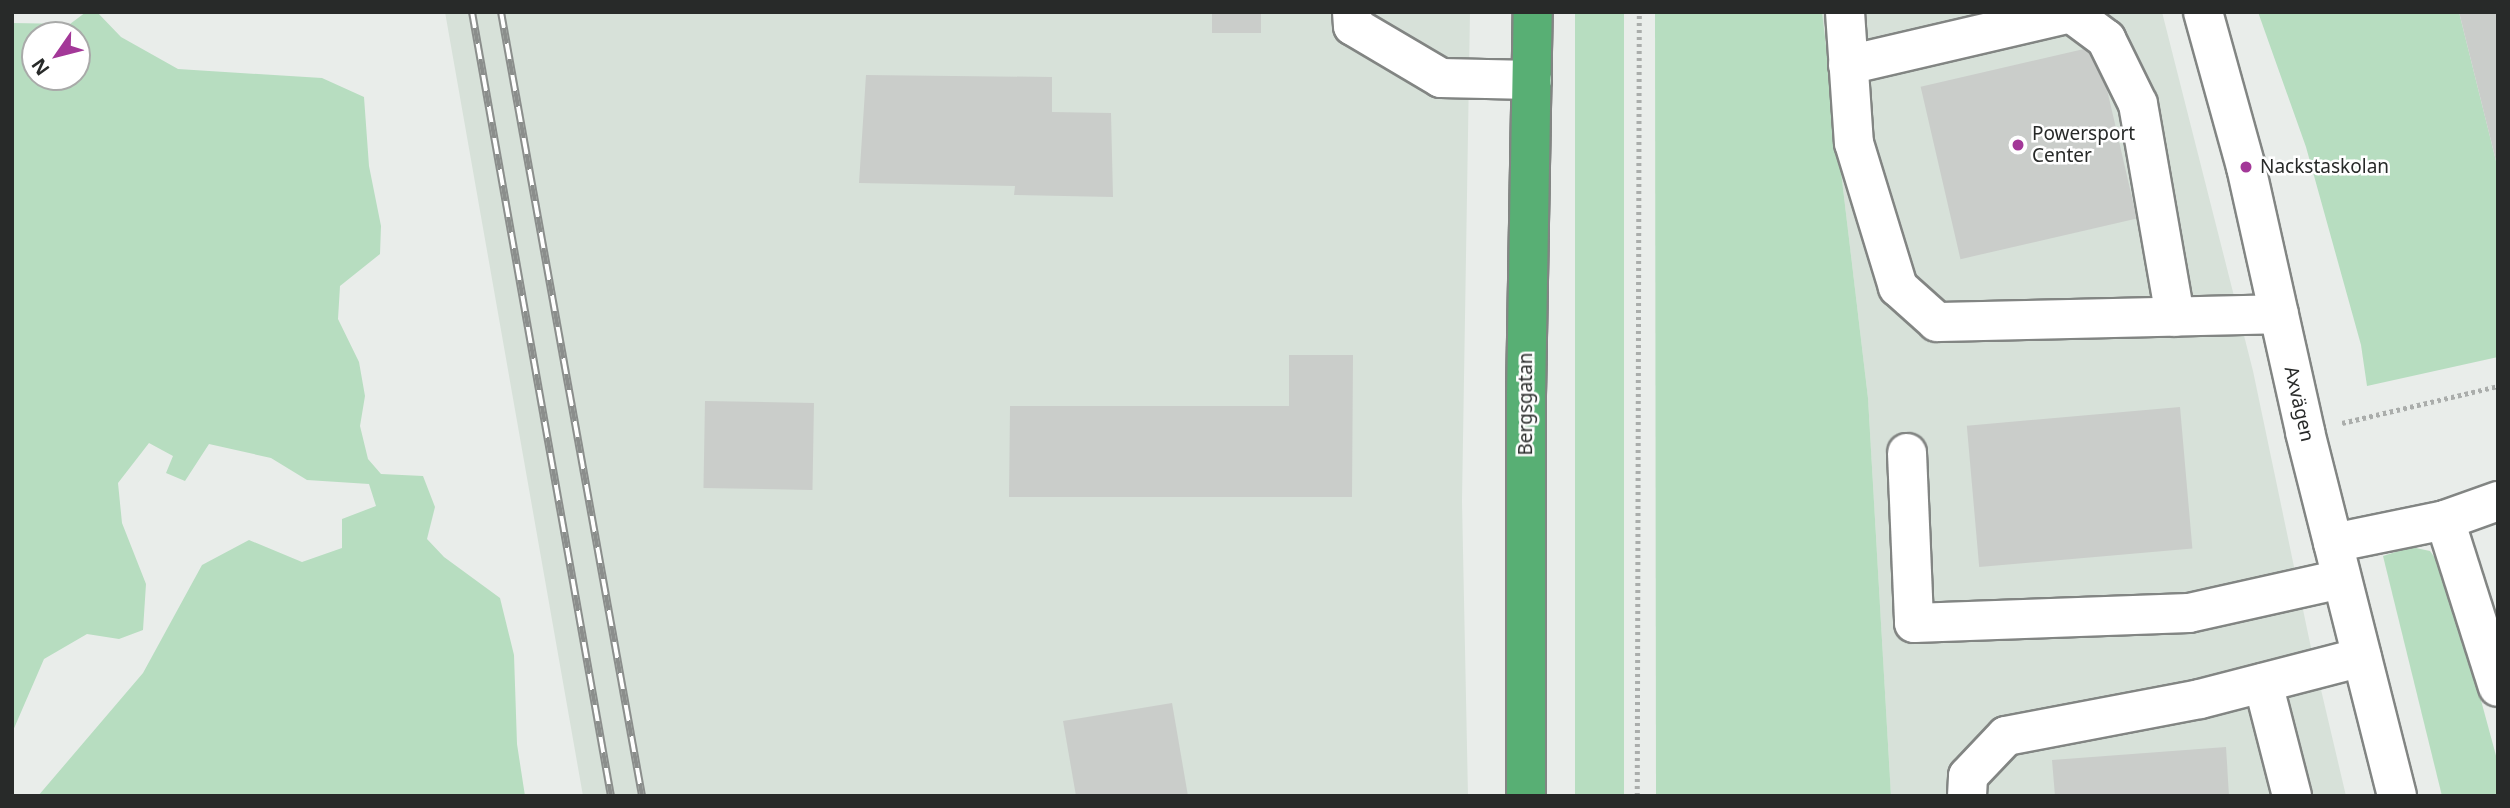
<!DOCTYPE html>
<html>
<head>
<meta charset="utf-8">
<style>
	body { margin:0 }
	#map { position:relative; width:2510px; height:808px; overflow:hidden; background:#e9edea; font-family:"Noto Sans",sans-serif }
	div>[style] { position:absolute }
	.built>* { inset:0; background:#d7e1d9 }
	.green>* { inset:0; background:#b7ddc0; transform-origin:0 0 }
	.building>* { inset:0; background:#cacdca; transform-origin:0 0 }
	.path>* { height:4.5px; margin-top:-2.25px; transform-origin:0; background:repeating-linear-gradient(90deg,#aaadab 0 3.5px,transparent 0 7px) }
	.roads { filter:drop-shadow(2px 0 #828583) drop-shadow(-2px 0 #828583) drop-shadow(0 2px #828583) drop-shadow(0 -2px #828583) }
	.minor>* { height:38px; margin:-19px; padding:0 19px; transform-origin:19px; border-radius:19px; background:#fff }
	.highway>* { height:38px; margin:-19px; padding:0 19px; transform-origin:19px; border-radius:19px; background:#58af74 }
	.rail>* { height:8px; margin-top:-4px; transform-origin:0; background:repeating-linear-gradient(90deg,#fff 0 16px,#8b8e8c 0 32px); box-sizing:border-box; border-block:2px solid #8b8e8c }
	.dots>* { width:19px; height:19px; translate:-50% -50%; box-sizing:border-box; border:4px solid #fff; border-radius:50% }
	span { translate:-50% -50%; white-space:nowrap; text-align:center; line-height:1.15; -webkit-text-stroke:5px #fff; paint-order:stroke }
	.poi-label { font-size:19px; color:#282a29 }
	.left { translate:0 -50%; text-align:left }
	.street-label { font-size:19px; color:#282a29 }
	.frame { position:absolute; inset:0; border:14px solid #282a29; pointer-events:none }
	.north { position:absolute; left:21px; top:21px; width:70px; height:70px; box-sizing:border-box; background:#fff; border:2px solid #a9aaa9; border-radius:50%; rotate:235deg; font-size:19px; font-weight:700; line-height:28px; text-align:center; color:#282a29 }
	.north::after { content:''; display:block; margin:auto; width:24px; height:32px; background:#a33898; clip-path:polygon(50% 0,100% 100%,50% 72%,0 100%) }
</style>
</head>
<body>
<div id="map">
	<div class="built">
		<i style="clip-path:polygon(445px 12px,1470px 12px,1462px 501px,1468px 796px,583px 796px)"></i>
		<i style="clip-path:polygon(1822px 12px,2162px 12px,2253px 371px,2310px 643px,2346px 796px,1891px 796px,1868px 398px)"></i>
	</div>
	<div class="green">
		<i style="clip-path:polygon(evenodd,86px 12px,97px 12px,121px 37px,178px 69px,322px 78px,364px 97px,369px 166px,381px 226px,380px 254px,340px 286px,338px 319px,359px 362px,365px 396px,360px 426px,368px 459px,381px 474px,423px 476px,435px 507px,427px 539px,444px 557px,500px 598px,514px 655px,517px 744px,525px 796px,38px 796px,143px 673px,202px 565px,249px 540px,302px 562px,342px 548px,342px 519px,376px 506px,369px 484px,307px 480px,271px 458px,209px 444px,185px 481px,166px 473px,173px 456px,149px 443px,118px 483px,122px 523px,146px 584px,143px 630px,119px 639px,87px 634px,44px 659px,12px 733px,12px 23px,70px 24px,86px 12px,77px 35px,77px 77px,35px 77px,35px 35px,77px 35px)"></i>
		<i style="left:1575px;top:12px;width:49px;height:784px"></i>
		<i style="clip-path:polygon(1655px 12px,1822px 12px,1868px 398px,1891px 796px,1656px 796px)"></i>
		<i style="clip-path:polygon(2258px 12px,2459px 12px,2498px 169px,2498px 357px,2367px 386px,2361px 345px,2306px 147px)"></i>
		<i style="clip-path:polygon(2411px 547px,2430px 551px,2447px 575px,2498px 763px,2498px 796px,2442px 796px,2383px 556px)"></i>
	</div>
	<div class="building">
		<i style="left:1212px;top:12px;width:49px;height:21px"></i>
		<i style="clip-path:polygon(2459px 12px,2498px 12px,2498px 165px,2497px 165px)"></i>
		<i style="left:2097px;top:46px;width:177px;height:181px;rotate:77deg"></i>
		<i style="clip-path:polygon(866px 75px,1052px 77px,1052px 112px,1111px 113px,1113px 197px,1014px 195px,1015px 186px,859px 183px)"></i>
		<i style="clip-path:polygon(1289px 355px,1353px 355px,1352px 497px,1009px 497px,1010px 406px,1289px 406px)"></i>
		<i style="left:705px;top:401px;width:109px;height:87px;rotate:1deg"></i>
		<i style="left:2180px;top:407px;width:142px;height:214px;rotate:85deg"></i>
		<i style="clip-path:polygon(1172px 703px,1188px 796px,1076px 796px,1063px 721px)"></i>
		<i style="clip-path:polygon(2226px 747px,2229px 796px,2055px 796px,2052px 760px)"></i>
	</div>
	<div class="path">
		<i style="left:2342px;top:423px;width:160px;rotate:-13.3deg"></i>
		<i style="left:1637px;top:796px;width:784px;rotate:-89.85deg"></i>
	</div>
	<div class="roads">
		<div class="minor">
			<i style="left:1352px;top:12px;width:14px;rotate:86deg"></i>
			<i style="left:1353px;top:26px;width:102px;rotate:30.6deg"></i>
			<i style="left:1441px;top:78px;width:91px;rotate:1.3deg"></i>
			<i style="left:1845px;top:12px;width:131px;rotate:86.1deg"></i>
			<i style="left:1854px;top:143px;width:151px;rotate:73deg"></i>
			<i style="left:1898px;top:287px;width:52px;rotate:41.9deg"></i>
			<i style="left:1937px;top:322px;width:342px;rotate:-1.3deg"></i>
			<i style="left:2203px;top:12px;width:161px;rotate:74.5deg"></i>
			<i style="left:2246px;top:167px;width:271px;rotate:77.4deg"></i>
			<i style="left:2305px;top:432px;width:375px;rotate:75.8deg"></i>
			<i style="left:1848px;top:65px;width:229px;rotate:-13.1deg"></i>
			<i style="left:2071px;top:13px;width:44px;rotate:36.6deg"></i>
			<i style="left:2106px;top:39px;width:72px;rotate:63.8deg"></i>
			<i style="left:2138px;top:104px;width:216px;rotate:80.1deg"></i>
			<i style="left:1907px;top:453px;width:170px;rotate:87.6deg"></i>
			<i style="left:1914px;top:623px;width:275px;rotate:-2.1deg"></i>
			<i style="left:2189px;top:613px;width:156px;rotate:-12.6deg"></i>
			<i style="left:2445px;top:520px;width:175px;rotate:72.4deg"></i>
			<i style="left:2333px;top:543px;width:114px;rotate:-11.6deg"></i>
			<i style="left:2445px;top:520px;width:56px;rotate:-19.7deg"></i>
			<i style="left:2263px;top:683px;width:117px;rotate:75.6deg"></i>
			<i style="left:1967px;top:796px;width:20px;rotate:-87deg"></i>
			<i style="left:1968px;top:776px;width:55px;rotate:-46.5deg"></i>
			<i style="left:2006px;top:736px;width:197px;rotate:-10.8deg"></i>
			<i style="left:2200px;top:699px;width:167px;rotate:-14.5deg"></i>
		</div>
		<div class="highway">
			<i style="left:1526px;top:796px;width:401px;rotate:-90deg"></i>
			<i style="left:1526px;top:395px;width:383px;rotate:-89deg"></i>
		</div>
	</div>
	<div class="rail">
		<i style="left:472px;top:12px;width:796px;rotate:79.95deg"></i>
		<i style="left:501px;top:12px;width:797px;rotate:79.8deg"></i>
	</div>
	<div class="dots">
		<i style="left:2018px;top:145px;background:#a33898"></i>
		<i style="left:2246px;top:167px;background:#a33898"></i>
	</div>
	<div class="poi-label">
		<span class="left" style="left:2032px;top:145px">Powersport<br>Center</span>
		<span class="left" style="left:2260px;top:167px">Nackstaskolan</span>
	</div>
	<div class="street-label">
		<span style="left:1526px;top:404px;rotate:-90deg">Bergsgatan</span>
		<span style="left:2299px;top:404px;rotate:77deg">Axvägen</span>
	</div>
	<div class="frame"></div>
	<div class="north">N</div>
</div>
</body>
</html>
